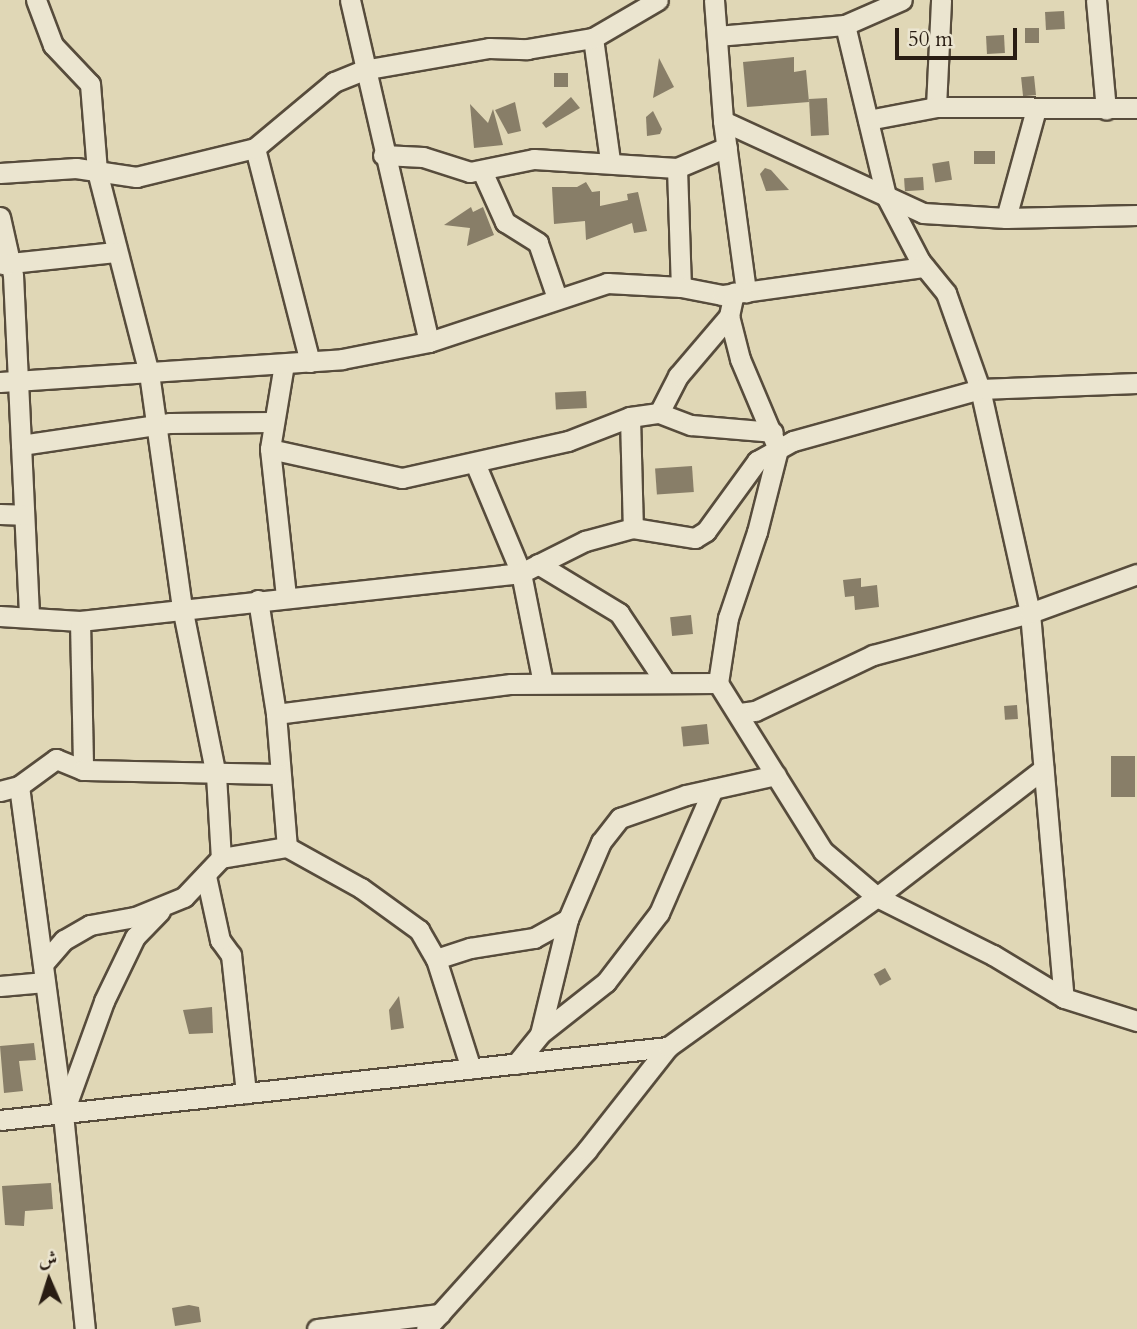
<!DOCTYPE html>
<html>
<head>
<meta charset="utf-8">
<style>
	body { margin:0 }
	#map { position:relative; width:1137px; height:1329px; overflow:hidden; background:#e0d7b6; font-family:Cardo,Amiri,serif }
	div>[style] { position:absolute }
	.building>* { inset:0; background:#887e68; transform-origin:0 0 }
	.roads { filter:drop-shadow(2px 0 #574c3c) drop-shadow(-2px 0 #574c3c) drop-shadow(0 2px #574c3c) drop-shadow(0 -2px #574c3c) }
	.street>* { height:19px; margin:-9.5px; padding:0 9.5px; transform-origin:9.5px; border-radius:9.5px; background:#ebe5d0 }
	span { translate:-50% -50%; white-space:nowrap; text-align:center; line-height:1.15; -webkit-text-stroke:5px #ebe5d0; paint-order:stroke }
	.north { position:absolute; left:14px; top:1245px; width:70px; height:70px; -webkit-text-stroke:5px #ebe5d0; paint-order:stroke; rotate:357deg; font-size:19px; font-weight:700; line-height:28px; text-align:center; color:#291d13 }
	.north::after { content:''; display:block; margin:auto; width:24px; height:32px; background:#291d13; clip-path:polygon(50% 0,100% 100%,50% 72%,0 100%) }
	.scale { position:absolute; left:895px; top:28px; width:122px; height:32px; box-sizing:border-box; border:4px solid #291d13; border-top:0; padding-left:9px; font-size:21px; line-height:24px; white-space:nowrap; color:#291d13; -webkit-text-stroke:5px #ebe5d0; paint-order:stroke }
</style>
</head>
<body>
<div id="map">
	<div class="building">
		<i style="left:1064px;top:11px;width:18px;height:19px;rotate:87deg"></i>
		<i style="left:1039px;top:28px;width:15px;height:14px;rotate:90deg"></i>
		<i style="left:1004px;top:35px;width:18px;height:18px;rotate:87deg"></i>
		<i style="clip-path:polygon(794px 57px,794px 72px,806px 70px,809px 102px,747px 107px,743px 62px)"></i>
		<i style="clip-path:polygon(659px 58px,674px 87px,653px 98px)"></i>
		<i style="left:554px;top:73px;width:14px;height:14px"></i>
		<i style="left:1034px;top:76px;width:19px;height:13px;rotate:84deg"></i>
		<i style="clip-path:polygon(571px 97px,580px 108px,546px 128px,542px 123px)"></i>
		<i style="left:827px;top:98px;width:37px;height:18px;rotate:87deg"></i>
		<i style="clip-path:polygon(515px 102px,521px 131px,508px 134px,495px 110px)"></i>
		<i style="clip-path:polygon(470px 104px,488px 123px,493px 109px,503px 145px,474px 148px)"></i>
		<i style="clip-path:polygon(653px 111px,662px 129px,660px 134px,647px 136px,646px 117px)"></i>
		<i style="left:974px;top:151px;width:21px;height:13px"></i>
		<i style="left:949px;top:161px;width:19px;height:17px;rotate:81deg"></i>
		<i style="clip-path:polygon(765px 168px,771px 170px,789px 190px,766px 191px,760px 174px)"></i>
		<i style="left:923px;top:177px;width:13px;height:19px;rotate:86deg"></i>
		<i style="clip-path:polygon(586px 182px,592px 192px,600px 191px,600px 206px,628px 200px,627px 194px,638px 192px,647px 231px,634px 233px,632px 223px,586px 240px,585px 221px,554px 224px,552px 187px,577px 187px)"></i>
		<i style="clip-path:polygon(471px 207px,473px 212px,483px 207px,494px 235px,467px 246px,470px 228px,444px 225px)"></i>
		<i style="left:586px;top:391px;width:17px;height:31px;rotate:87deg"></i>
		<i style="left:692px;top:466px;width:26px;height:37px;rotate:86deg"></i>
		<i style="clip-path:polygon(861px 578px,861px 587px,877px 585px,879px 607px,855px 610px,854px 596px,845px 597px,843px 580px)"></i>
		<i style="left:691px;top:615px;width:19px;height:21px;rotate:84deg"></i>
		<i style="left:1017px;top:705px;width:14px;height:13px;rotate:86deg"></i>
		<i style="left:707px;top:724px;width:20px;height:26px;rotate:84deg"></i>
		<i style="left:1111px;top:756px;width:24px;height:41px"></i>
		<i style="left:885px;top:968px;width:13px;height:13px;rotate:61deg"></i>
		<i style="clip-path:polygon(399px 996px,404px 1028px,391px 1030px,389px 1010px)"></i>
		<i style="clip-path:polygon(212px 1007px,213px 1033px,189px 1034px,183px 1010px)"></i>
		<i style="clip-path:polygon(34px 1043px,36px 1060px,19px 1061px,23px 1091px,4px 1093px,0 1046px)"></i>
		<i style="clip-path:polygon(51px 1183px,53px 1209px,25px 1211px,24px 1226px,5px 1225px,2px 1186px)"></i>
		<i style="clip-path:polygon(189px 1305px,199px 1307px,201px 1322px,175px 1326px,172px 1308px)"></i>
	</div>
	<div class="roads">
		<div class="street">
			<i style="left:36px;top:0;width:48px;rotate:69.3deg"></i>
			<i style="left:53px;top:45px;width:54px;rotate:46.5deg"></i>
			<i style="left:90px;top:84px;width:87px;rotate:85.4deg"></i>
			<i style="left:97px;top:171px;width:209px;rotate:75.6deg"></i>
			<i style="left:149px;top:373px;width:236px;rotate:82deg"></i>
			<i style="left:182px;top:607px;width:171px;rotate:78.6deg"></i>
			<i style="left:216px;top:775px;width:83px;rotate:86.6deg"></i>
			<i style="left:350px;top:0;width:351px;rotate:77deg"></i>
			<i style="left:714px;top:0;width:121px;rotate:85.7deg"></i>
			<i style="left:723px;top:121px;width:173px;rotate:82.3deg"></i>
			<i style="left:1096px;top:0;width:110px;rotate:84.8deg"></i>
			<i style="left:845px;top:25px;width:176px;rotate:76.5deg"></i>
			<i style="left:886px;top:196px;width:73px;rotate:62.4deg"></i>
			<i style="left:920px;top:261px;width:41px;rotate:50.9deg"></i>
			<i style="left:946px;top:293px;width:102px;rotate:70.5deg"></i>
			<i style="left:980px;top:389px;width:230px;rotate:77.4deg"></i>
			<i style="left:1030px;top:613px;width:386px;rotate:85deg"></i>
			<i style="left:717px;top:36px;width:128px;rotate:-4.9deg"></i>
			<i style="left:845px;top:25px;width:62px;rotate:-23.7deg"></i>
			<i style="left:593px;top:38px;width:124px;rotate:82.1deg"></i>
			<i style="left:936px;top:107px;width:107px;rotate:-87.3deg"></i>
			<i style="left:868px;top:120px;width:69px;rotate:-10.8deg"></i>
			<i style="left:936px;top:107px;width:201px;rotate:0.3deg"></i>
			<i style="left:723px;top:121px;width:220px;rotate:24.7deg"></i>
			<i style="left:923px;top:213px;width:83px;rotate:3.4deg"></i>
			<i style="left:1006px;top:218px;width:131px;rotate:-1.3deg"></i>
			<i style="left:255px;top:148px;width:221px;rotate:75.6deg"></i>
			<i style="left:383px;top:155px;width:40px;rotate:2.9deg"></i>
			<i style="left:423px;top:157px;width:49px;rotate:17.7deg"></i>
			<i style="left:470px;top:172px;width:65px;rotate:-11.5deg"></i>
			<i style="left:534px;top:159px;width:143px;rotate:3.6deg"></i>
			<i style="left:677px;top:168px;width:54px;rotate:-22.8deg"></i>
			<i style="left:677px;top:168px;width:119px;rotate:88.1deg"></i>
			<i style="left:482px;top:171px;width:56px;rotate:65.7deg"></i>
			<i style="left:505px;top:222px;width:39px;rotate:32deg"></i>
			<i style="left:538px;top:243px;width:58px;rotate:70.9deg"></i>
			<i style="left:0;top:173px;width:76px;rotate:-3.8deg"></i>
			<i style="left:76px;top:168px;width:61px;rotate:8.5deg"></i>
			<i style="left:136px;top:177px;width:122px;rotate:-13.7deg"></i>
			<i style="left:255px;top:148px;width:103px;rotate:-39.9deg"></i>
			<i style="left:334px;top:82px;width:31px;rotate:-22deg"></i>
			<i style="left:363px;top:70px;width:128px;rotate:-9.9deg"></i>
			<i style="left:489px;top:48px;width:38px;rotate:2deg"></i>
			<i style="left:527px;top:49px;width:67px;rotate:-9.5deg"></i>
			<i style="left:593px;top:38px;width:75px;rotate:-30.3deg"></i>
			<i style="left:0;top:217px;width:59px;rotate:77.4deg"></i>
			<i style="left:13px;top:275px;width:340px;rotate:87.3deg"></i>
			<i style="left:1006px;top:218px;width:113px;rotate:-74.6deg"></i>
			<i style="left:1px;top:264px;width:115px;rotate:-6deg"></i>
			<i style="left:284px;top:364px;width:86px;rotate:99.4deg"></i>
			<i style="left:270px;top:449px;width:149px;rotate:83.8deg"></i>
			<i style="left:0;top:382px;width:343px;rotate:-3.8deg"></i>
			<i style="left:342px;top:359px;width:89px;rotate:-11.1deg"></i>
			<i style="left:429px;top:342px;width:188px;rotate:-18.3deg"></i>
			<i style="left:607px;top:283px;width:74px;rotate:3.1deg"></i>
			<i style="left:681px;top:287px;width:42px;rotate:11deg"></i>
			<i style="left:722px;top:295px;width:204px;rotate:-7.9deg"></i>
			<i style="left:659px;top:413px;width:42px;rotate:-62.8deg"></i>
			<i style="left:678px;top:376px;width:79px;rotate:-49.6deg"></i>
			<i style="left:630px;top:417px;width:111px;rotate:88.5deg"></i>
			<i style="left:21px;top:445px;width:151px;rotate:-8.4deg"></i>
			<i style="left:170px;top:423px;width:102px;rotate:-0.6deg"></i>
			<i style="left:270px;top:449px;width:135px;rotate:12.4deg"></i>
			<i style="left:402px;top:478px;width:170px;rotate:-12.6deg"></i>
			<i style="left:568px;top:441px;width:66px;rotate:-21.2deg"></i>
			<i style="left:630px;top:417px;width:29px;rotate:-8deg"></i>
			<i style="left:659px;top:413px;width:34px;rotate:21deg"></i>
			<i style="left:691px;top:425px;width:82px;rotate:4.9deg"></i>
			<i style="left:475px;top:463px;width:119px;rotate:67.3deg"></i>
			<i style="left:521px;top:573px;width:112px;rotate:78.7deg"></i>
			<i style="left:0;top:514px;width:23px;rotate:2deg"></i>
			<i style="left:538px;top:564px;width:95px;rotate:31.2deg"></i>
			<i style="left:619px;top:613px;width:83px;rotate:56.3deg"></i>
			<i style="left:258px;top:600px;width:115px;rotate:81deg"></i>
			<i style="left:276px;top:714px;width:133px;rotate:85.3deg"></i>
			<i style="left:0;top:616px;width:80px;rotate:3.6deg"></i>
			<i style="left:80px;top:621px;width:444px;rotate:-6.2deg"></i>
			<i style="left:521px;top:573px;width:72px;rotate:-26.6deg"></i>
			<i style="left:585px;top:541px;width:50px;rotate:-15.2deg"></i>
			<i style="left:633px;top:528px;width:63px;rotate:9.2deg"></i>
			<i style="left:695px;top:538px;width:13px;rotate:-32deg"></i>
			<i style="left:706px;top:531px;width:87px;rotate:-53.9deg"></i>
			<i style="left:757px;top:461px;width:41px;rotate:-29.1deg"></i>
			<i style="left:793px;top:441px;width:194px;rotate:-15.5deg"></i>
			<i style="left:980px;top:389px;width:157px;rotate:-2.2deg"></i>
			<i style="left:80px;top:621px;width:149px;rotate:88.8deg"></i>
			<i style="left:718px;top:683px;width:66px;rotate:-81.3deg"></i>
			<i style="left:728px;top:618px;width:91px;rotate:-71.4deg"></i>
			<i style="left:757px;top:532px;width:86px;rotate:-75.8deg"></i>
			<i style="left:778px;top:449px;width:98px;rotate:-112.9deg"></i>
			<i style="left:740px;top:359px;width:44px;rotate:-104.3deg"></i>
			<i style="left:729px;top:316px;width:24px;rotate:-78deg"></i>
			<i style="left:740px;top:713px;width:15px;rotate:-8deg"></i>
			<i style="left:755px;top:711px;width:131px;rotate:-25.4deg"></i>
			<i style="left:873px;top:655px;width:163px;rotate:-15deg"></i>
			<i style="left:1030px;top:613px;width:114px;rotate:-20deg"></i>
			<i style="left:276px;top:714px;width:237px;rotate:-7.3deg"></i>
			<i style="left:511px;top:684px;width:207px;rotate:-0.3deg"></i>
			<i style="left:718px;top:683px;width:198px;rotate:58deg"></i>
			<i style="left:823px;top:851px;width:71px;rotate:40.4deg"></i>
			<i style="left:877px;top:897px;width:130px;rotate:26.6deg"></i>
			<i style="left:993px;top:955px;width:83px;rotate:31.2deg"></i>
			<i style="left:1064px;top:998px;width:77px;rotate:17.5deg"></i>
			<i style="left:19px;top:786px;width:331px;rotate:82.4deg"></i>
			<i style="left:63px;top:1114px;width:216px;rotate:84.2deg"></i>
			<i style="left:0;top:791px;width:20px;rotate:-15deg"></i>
			<i style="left:19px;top:786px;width:46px;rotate:-36.1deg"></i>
			<i style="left:56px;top:759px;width:29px;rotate:22deg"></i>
			<i style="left:83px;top:770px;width:197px;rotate:1.2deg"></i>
			<i style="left:206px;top:876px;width:66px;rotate:77.7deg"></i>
			<i style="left:220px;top:940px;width:19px;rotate:54deg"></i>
			<i style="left:231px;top:955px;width:139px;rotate:83.8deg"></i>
			<i style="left:436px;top:959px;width:36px;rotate:-18deg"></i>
			<i style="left:470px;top:948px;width:65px;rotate:-8.9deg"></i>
			<i style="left:534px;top:938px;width:39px;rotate:-29deg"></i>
			<i style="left:568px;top:919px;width:84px;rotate:-66.8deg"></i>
			<i style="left:601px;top:842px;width:31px;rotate:-52deg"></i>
			<i style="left:620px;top:818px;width:70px;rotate:-19.2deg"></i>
			<i style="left:686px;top:795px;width:92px;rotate:-12.5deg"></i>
			<i style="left:43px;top:964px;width:32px;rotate:-49deg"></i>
			<i style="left:64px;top:940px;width:30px;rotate:-30deg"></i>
			<i style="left:90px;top:925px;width:46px;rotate:-10.1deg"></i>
			<i style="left:135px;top:917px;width:53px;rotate:-22.2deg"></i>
			<i style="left:184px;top:897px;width:54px;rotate:-46.5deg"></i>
			<i style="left:221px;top:858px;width:67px;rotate:-9.5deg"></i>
			<i style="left:287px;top:847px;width:85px;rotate:29deg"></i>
			<i style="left:361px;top:888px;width:72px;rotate:35.9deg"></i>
			<i style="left:419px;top:930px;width:34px;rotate:60deg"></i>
			<i style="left:436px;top:959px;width:115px;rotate:72.3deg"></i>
			<i style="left:0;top:986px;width:45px;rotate:-5.1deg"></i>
			<i style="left:540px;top:1034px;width:84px;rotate:-38.2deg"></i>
			<i style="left:606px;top:982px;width:87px;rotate:-52.5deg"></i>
			<i style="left:659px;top:913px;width:135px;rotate:-66.5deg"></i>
			<i style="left:516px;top:1064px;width:38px;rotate:-51deg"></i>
			<i style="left:540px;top:1034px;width:118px;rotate:-76.3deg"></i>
			<i style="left:65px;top:1109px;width:115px;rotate:-70.1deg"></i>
			<i style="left:104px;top:1001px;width:71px;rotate:-64.2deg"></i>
			<i style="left:135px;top:937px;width:36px;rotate:-46deg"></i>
			<i style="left:0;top:1120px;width:672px;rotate:-6.24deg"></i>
			<i style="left:317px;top:1329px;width:124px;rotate:-7deg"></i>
			<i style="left:426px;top:1329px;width:241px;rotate:-48deg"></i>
			<i style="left:587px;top:1150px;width:131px;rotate:-51.8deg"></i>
			<i style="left:668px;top:1047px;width:257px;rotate:-35.7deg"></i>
			<i style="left:877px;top:897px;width:210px;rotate:-37.6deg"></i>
		</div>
	</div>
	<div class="north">ش</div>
	<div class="scale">50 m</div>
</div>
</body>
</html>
